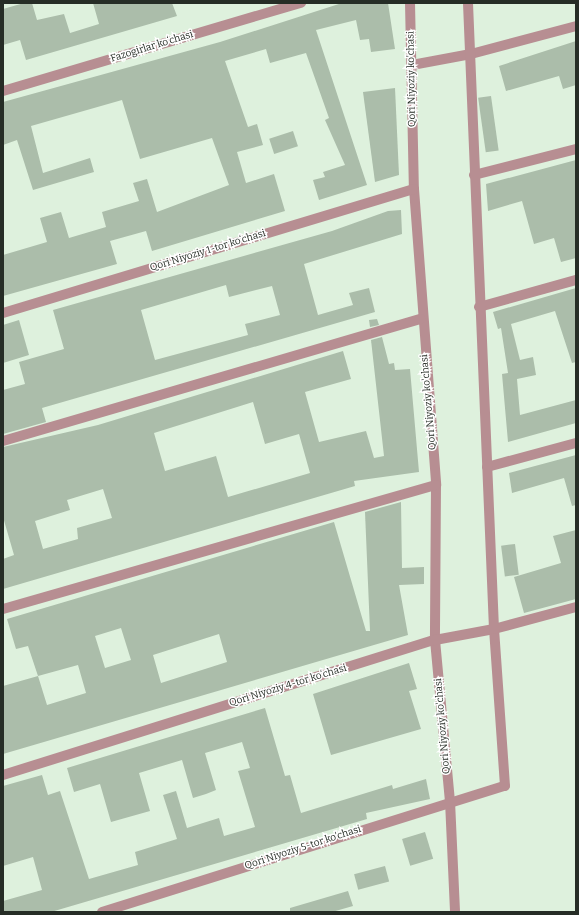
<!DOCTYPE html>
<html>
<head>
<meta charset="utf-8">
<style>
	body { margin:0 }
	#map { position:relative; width:579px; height:915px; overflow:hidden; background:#def1dd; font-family:Bitter,serif }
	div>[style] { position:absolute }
	.building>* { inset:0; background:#abbdaa; transform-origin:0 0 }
	.minor>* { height:10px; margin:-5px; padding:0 5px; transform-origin:5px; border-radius:5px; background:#b78e92 }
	span { translate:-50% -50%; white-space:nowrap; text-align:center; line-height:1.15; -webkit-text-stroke:3px #fff; paint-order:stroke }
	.street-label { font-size:10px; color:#262d26 }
	.frame { position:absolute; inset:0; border:4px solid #262d26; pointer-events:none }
</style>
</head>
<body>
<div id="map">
	<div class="building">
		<i style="clip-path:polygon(24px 3px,32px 3px,37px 20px,64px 14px,70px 33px,99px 24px,93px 3px,172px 3px,177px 16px,26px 60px,20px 40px,3px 45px,3px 9px)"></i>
		<i style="clip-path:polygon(342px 3px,388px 3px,395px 49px,371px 52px,369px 39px,360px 40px,356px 20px,316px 30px,367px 185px,319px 200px,313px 180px,325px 177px,323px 172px,345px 165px,325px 120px,329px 118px,306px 53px,270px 63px,266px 49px,225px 61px,248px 127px,257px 124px,263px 145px,237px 152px,246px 183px,274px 174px,285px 211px,152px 251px,146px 231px,110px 241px,117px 264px,3px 296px,3px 255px,47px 242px,40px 218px,61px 212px,69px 238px,106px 227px,102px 212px,139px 201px,133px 183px,147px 179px,157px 212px,229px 185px,212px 138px,140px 159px,122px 100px,31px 126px,43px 173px,90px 158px,94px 172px,33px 190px,17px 140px,3px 145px,3px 102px,220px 42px)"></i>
		<i style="clip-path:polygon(576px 41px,576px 85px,563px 89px,559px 76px,506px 91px,499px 66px)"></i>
		<i style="clip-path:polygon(395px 88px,399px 175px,375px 182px,363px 92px)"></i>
		<i style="left:491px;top:96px;width:55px;height:13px;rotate:82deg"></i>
		<i style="left:293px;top:131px;width:16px;height:25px;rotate:72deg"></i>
		<i style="clip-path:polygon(576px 160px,576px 258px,561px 262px,554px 238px,534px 244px,522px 201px,488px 211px,486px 184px)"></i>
		<i style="clip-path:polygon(evenodd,401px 210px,402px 234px,304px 264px,318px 315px,353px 305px,349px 293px,369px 288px,375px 312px,42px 408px,46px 422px,3px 434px,3px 390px,25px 384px,19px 362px,64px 349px,53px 310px,332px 231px,388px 211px,401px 210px,226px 285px,229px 297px,272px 286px,280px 315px,245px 324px,248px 335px,155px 360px,141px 310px,226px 285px)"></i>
		<i style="clip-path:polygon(576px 288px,576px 362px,572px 363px,555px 311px,511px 324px,520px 360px,533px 357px,536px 375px,517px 379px,520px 415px,576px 400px,576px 423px,508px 442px,502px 374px,508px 373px,501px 328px,498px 329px,493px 312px)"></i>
		<i style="clip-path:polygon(377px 319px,379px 325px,370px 327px,369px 320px)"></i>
		<i style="clip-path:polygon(19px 320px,29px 355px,3px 363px,3px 325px)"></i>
		<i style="clip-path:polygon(evenodd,382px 337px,389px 364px,394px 363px,395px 370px,410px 369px,419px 472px,354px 481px,355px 486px,3px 589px,3px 559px,14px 555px,3px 517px,3px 447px,98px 425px,343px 351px,351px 379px,305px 392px,319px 442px,366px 431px,374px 458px,384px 456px,371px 340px,382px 337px,253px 402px,265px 444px,299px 434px,310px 473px,228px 497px,216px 456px,165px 471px,154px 433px,253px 402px,382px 337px,103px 489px,112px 518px,77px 528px,78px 539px,43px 549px,35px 521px,70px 510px,67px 500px,103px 489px)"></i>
		<i style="clip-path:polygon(576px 455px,576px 505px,572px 506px,564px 478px,512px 493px,509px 473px)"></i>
		<i style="clip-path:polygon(evenodd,401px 502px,402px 568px,424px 567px,424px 584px,399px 585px,408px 635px,3px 754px,3px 686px,38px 676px,28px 646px,16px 649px,7px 619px,334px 522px,366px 631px,370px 631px,365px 512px,401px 502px,121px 628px,131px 660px,105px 668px,95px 636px,121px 628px,401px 502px,219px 634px,227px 662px,161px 683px,153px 655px,219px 634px,401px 502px,78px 665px,86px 693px,47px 705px,38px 676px,78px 665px)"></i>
		<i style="clip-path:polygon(576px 530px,576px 599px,524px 613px,514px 577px,561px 563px,553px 536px)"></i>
		<i style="left:515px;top:544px;width:31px;height:14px;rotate:83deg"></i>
		<i style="clip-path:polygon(409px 663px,417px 689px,409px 691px,421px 729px,331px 755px,313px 694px)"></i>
		<i style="clip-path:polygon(265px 708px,285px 776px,290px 775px,301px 813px,392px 785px,393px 789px,426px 779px,430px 799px,366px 813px,367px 819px,51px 912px,3px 912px,3px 901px,42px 890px,33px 857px,3px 866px,3px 786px,42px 775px,48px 795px,60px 791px,89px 879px,138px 865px,135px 852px,177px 839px,163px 795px,176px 791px,187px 828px,219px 818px,224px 836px,255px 827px,238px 771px,250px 768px,242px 742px,205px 753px,216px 790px,206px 794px,193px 798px,182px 760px,139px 773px,150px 811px,111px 822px,100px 784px,74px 792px,67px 768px)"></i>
		<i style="left:425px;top:832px;width:28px;height:24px;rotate:73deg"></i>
		<i style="left:385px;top:866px;width:16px;height:32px;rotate:75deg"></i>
		<i style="clip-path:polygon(348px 891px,353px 906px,332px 912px,290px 912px,290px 908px)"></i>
	</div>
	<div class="minor">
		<i style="left:410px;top:3px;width:186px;rotate:88.8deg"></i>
		<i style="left:414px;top:189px;width:297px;rotate:85.7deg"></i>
		<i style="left:436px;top:485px;width:155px;rotate:90.4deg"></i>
		<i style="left:435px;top:640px;width:162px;rotate:84.7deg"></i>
		<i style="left:450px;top:801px;width:111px;rotate:87.4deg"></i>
		<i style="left:412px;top:65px;width:60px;rotate:-10.6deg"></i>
		<i style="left:471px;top:54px;width:109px;rotate:-14.9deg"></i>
		<i style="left:3px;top:91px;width:311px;rotate:-16.5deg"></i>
		<i style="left:474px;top:175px;width:105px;rotate:-14.3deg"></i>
		<i style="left:479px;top:307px;width:101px;rotate:-15.6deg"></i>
		<i style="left:3px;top:313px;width:429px;rotate:-16.8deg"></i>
		<i style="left:3px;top:441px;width:435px;rotate:-16.3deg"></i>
		<i style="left:487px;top:467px;width:92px;rotate:-15.1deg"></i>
		<i style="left:3px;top:609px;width:450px;rotate:-16deg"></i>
		<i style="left:3px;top:775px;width:453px;rotate:-17.4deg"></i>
		<i style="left:435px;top:640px;width:60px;rotate:-10.6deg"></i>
		<i style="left:494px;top:629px;width:85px;rotate:-15deg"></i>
		<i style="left:102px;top:912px;width:422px;rotate:-17.4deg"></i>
		<i style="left:505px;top:786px;width:157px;rotate:-94deg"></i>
		<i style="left:494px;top:629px;width:627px;rotate:-92.38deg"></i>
	</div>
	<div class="street-label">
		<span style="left:152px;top:47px;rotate:-17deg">Fazogirlar koʻchasi</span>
		<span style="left:412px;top:79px;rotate:-91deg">Qori Niyoziy ko'chasi</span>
		<span style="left:208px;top:251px;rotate:-17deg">Qori Niyoziy 1-tor koʻchasi</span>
		<span style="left:429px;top:402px;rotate:-95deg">Qori Niyoziy ko'chasi</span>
		<span style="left:288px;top:686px;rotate:-17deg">Qori Niyoziy 4-tor koʻchasi</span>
		<span style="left:443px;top:726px;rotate:-95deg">Qori Niyoziy ko'chasi</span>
		<span style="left:303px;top:848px;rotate:-18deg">Qori Niyoziy 5-tor ko'chasi</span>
	</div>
	<div class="frame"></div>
</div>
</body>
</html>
